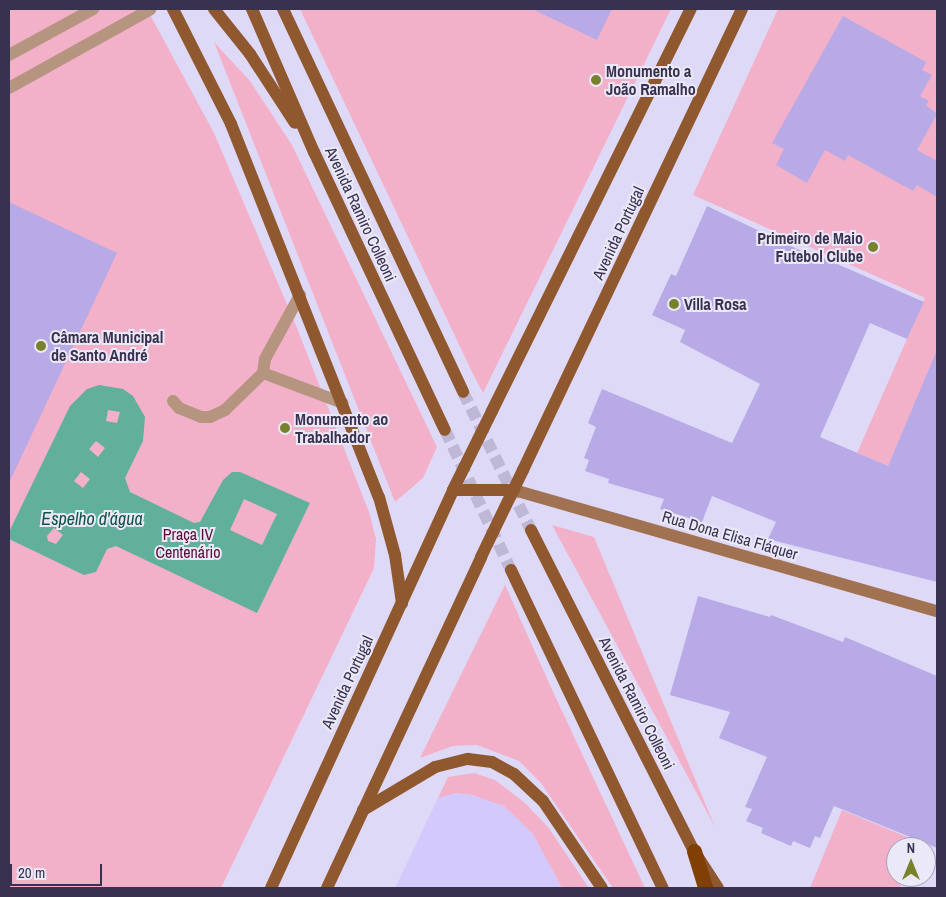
<!DOCTYPE html>
<html>
<head>
<meta charset="utf-8">
<style>
	body { margin:0 }
	#map { position:relative; width:946px; height:897px; overflow:hidden; background:#dfd9f8; font-family:"Archivo Narrow",sans-serif }
	div>[style] { position:absolute }
	.built>* { inset:0; background:#d4c9fc }
	.green>* { inset:0; background:#f3b0c9 }
	.water>* { inset:0; background:#60b09b }
	.building>* { inset:0; background:#b8aae6 }
	.primary-tunnel>* { height:12px; margin-top:-6px; transform-origin:0; background:repeating-linear-gradient(90deg,#beb7d6 0 12px,transparent 0 18px) }
	.lane>* { height:12px; margin:-6px; padding:0 6px; transform-origin:6px; border-radius:6px; background:#b69580 }
	.street>* { height:12px; margin:-6px; padding:0 6px; transform-origin:6px; border-radius:6px; background:#b69580 }
	.secondary>* { height:12px; margin:-6px; padding:0 6px; transform-origin:6px; border-radius:6px; background:#a07252 }
	.primary>* { height:12px; margin:-6px; padding:0 6px; transform-origin:6px; border-radius:6px; background:#8f582f }
	.highway>* { height:15px; margin:-7.5px; padding:0 7.5px; transform-origin:7.5px; border-radius:7.5px; background:#804004 }
	.primary-bridge>* { height:12px; margin:-6px; padding:0 6px; transform-origin:6px; border-radius:6px; background:#8f582f }
	.dots>* { width:14px; height:14px; translate:-50% -50%; box-sizing:border-box; border:2px solid #ebe8f8; border-radius:50% }
	span { translate:-50% -50%; white-space:nowrap; text-align:center; line-height:1.15; -webkit-text-stroke:4px #ebe8f8; paint-order:stroke }
	.poi-label { font-size:16px; color:#393150; font-weight:700 }
	.left { translate:0 -50%; text-align:left }
	.right { translate:-100% -50%; text-align:right }
	.street-label { font-size:16px; color:#393150 }
	.park-label { font-size:16px; color:#5a0b34 }
	.water-label { font-size:18px; color:#0f5345; font-style:italic }
	.frame { position:absolute; inset:0; border:10px solid #393150; pointer-events:none }
	.north { position:absolute; left:886px; top:837px; width:50px; height:50px; box-sizing:border-box; background:#ebe8f8; border:1px solid #a49fb5; border-radius:50%; rotate:0deg; font-size:14px; font-weight:700; line-height:20px; text-align:center; color:#393150 }
	.north::after { content:''; display:block; margin:auto; width:18px; height:22px; background:#79812d; clip-path:polygon(50% 0,100% 100%,50% 72%,0 100%) }
	.scale { position:absolute; left:10px; top:864px; width:92px; height:22px; box-sizing:border-box; border:2px solid #393150; border-top:0; padding-left:6px; font-size:15px; line-height:18px; white-space:nowrap; color:#393150; -webkit-text-stroke:4px #ebe8f8; paint-order:stroke }
</style>
</head>
<body>
<div id="map">
	<div class="built">
		<i style="clip-path:polygon(456px 793px,485px 797px,507px 808px,533px 834px,562px 888px,395px 888px,438px 798px)"></i>
	</div>
	<div class="green">
		<i style="clip-path:polygon(9px 9px,147px 9px,214px 133px,295px 323px,369px 512px,376px 539px,374px 568px,221px 888px,9px 888px)"></i>
		<i style="clip-path:polygon(300px 9px,671px 9px,483px 393px,472px 372px)"></i>
		<i style="clip-path:polygon(778px 9px,937px 9px,937px 429px,909px 417px,888px 466px,857px 453px,925px 298px,693px 195px)"></i>
		<i style="clip-path:polygon(214px 42px,250px 81px,292px 145px,437px 447px,423px 478px,395px 502px)"></i>
		<i style="clip-path:polygon(552px 525px,594px 537px,715px 827px,591px 597px)"></i>
		<i style="clip-path:polygon(505px 585px,554px 694px,645px 888px,613px 888px,541px 783px,519px 761px,477px 745px,453px 746px,420px 758px)"></i>
		<i style="clip-path:polygon(474px 773px,495px 780px,525px 803px,548px 827px,589px 888px,562px 888px,533px 834px,504px 806px,472px 795px,456px 793px,438px 798px,448px 777px)"></i>
		<i style="clip-path:polygon(842px 810px,919px 842px,917px 847px,896px 847px,896px 877px,904px 877px,900px 888px,810px 888px)"></i>
	</div>
	<div class="water">
		<i style="clip-path:polygon(evenodd,99px 385px,123px 389px,133px 396px,145px 417px,143px 441px,125px 478px,130px 492px,194px 523px,200px 522px,223px 480px,232px 472px,240px 472px,310px 503px,257px 613px,116px 546px,107px 549px,96px 572px,84px 575px,9px 539px,9px 532px,70px 406px,87px 389px,99px 385px,108px 410px,120px 412px,117px 423px,106px 421px,108px 410px,99px 385px,96px 441px,105px 448px,98px 457px,89px 449px,96px 441px,99px 385px,81px 472px,90px 479px,83px 488px,74px 481px,81px 472px,99px 385px,244px 499px,277px 514px,262px 545px,230px 530px,244px 499px,99px 385px,54px 528px,63px 535px,56px 544px,48px 541px,47px 536px,54px 528px)"></i>
	</div>
	<div class="building">
		<i style="clip-path:polygon(532px 9px,612px 9px,597px 40px)"></i>
		<i style="clip-path:polygon(843px 16px,926px 62px,922px 70px,932px 75px,920px 96px,929px 101px,926px 105px,937px 114px,917px 150px,937px 161px,937px 197px,917px 185px,913px 191px,848px 155px,845px 161px,825px 150px,807px 183px,776px 165px,784px 149px,772px 143px)"></i>
		<i style="clip-path:polygon(9px 202px,117px 253px,9px 483px)"></i>
		<i style="clip-path:polygon(707px 206px,818px 259px,819px 256px,924px 302px,907px 339px,870px 323px,820px 437px,888px 466px,937px 350px,937px 582px,768px 539px,776px 522px,712px 496px,702px 522px,660px 509px,664px 499px,608px 483px,609px 479px,585px 471px,589px 460px,584px 458px,596px 427px,588px 423px,602px 389px,732px 443px,760px 384px,680px 342px,685px 330px,652px 315px,671px 274px,676px 276px)"></i>
		<i style="clip-path:polygon(698px 596px,770px 617px,771px 615px,843px 642px,845px 637px,937px 676px,937px 848px,834px 806px,820px 838px,815px 836px,810px 848px,793px 841px,791px 846px,761px 833px,763px 828px,746px 821px,752px 809px,745px 807px,767px 757px,719px 738px,730px 712px,670px 695px)"></i>
	</div>
	<div class="primary-tunnel">
		<i style="left:463px;top:392px;width:154px;rotate:63.8deg"></i>
		<i style="left:445px;top:430px;width:155px;rotate:64.8deg"></i>
	</div>
	<div class="lane">
		<i style="left:263px;top:373px;width:85px;rotate:20.6deg"></i>
		<i style="left:173px;top:401px;width:9px;rotate:49deg"></i>
		<i style="left:179px;top:408px;width:24px;rotate:22deg"></i>
		<i style="left:201px;top:417px;width:9px"></i>
		<i style="left:210px;top:417px;width:17px;rotate:-25deg"></i>
		<i style="left:225px;top:410px;width:53px;rotate:-44.2deg"></i>
		<i style="left:263px;top:373px;width:14px;rotate:-82deg"></i>
		<i style="left:265px;top:359px;width:73px;rotate:-61.3deg"></i>
	</div>
	<div class="street">
		<i style="left:9px;top:55px;width:96px;rotate:-28.7deg"></i>
		<i style="left:9px;top:88px;width:162px;rotate:-29.1deg"></i>
	</div>
	<div class="secondary">
		<i style="left:514px;top:490px;width:440px;rotate:16deg"></i>
	</div>
	<div class="primary">
		<i style="left:173px;top:9px;width:129px;rotate:63.2deg"></i>
		<i style="left:231px;top:124px;width:401px;rotate:68.4deg"></i>
		<i style="left:379px;top:497px;width:60px;rotate:74.6deg"></i>
		<i style="left:395px;top:555px;width:49px;rotate:81.7deg"></i>
		<i style="left:214px;top:9px;width:58px;rotate:51.3deg"></i>
		<i style="left:250px;top:54px;width:82px;rotate:56.9deg"></i>
		<i style="left:252px;top:9px;width:156px;rotate:66.6deg"></i>
		<i style="left:314px;top:152px;width:307px;rotate:64.8deg"></i>
		<i style="left:283px;top:9px;width:423px;rotate:64.8deg"></i>
		<i style="left:492px;top:411px;width:449px;rotate:-63.7deg"></i>
		<i style="left:523px;top:470px;width:510px;rotate:-64.59deg"></i>
		<i style="left:531px;top:530px;width:360px;rotate:63.1deg"></i>
		<i style="left:694px;top:851px;width:44px;rotate:57deg"></i>
		<i style="left:511px;top:570px;width:352px;rotate:64.5deg"></i>
		<i style="left:363px;top:810px;width:84px;rotate:-30.8deg"></i>
		<i style="left:435px;top:767px;width:34px;rotate:-14deg"></i>
		<i style="left:468px;top:759px;width:24px;rotate:7deg"></i>
		<i style="left:492px;top:762px;width:25px;rotate:29deg"></i>
		<i style="left:514px;top:774px;width:40px;rotate:43deg"></i>
		<i style="left:543px;top:801px;width:105px;rotate:55.9deg"></i>
		<i style="left:271px;top:888px;width:438px;rotate:-65.4deg"></i>
		<i style="left:327px;top:888px;width:365px;rotate:-65deg"></i>
	</div>
	<div class="highway">
		<i style="left:694px;top:851px;width:39px;rotate:73deg"></i>
	</div>
	<div class="primary-bridge">
		<i style="left:453px;top:490px;width:88px;rotate:-63.7deg"></i>
		<i style="left:453px;top:490px;width:61px"></i>
		<i style="left:481px;top:557px;width:97px;rotate:-64.2deg"></i>
	</div>
	<div class="dots">
		<i style="left:596px;top:80px;background:#79812d"></i>
		<i style="left:873px;top:247px;background:#79812d"></i>
		<i style="left:674px;top:304px;background:#79812d"></i>
		<i style="left:41px;top:346px;background:#79812d"></i>
		<i style="left:285px;top:428px;background:#79812d"></i>
	</div>
	<div class="poi-label">
		<span class="left" style="left:606px;top:80px">Monumento a<br>João Ramalho</span>
		<span class="right" style="left:863px;top:247px">Primeiro de Maio<br>Futebol Clube</span>
		<span class="left" style="left:684px;top:304px">Villa Rosa</span>
		<span class="left" style="left:51px;top:346px">Câmara Municipal<br>de Santo André</span>
		<span class="left" style="left:295px;top:428px">Monumento ao<br>Trabalhador</span>
	</div>
	<div class="street-label">
		<span style="left:361px;top:214px;rotate:65deg">Avenida Ramiro Colleoni</span>
		<span style="left:618px;top:233px;rotate:-65deg">Avenida Portugal</span>
		<span style="left:730px;top:535px;rotate:16deg">Rua Dona Elisa Fláquer</span>
		<span style="left:347px;top:682px;rotate:-65deg">Avenida Portugal</span>
		<span style="left:637px;top:703px;rotate:63deg">Avenida Ramiro Colleoni</span>
	</div>
	<div class="park-label">
		<span style="left:188px;top:543px">Praça IV<br>Centenário</span>
	</div>
	<div class="water-label">
		<span style="left:92px;top:519px">Espelho d'água</span>
	</div>
	<div class="frame"></div>
	<div class="north">N</div>
	<div class="scale">20 m</div>
</div>
</body>
</html>
